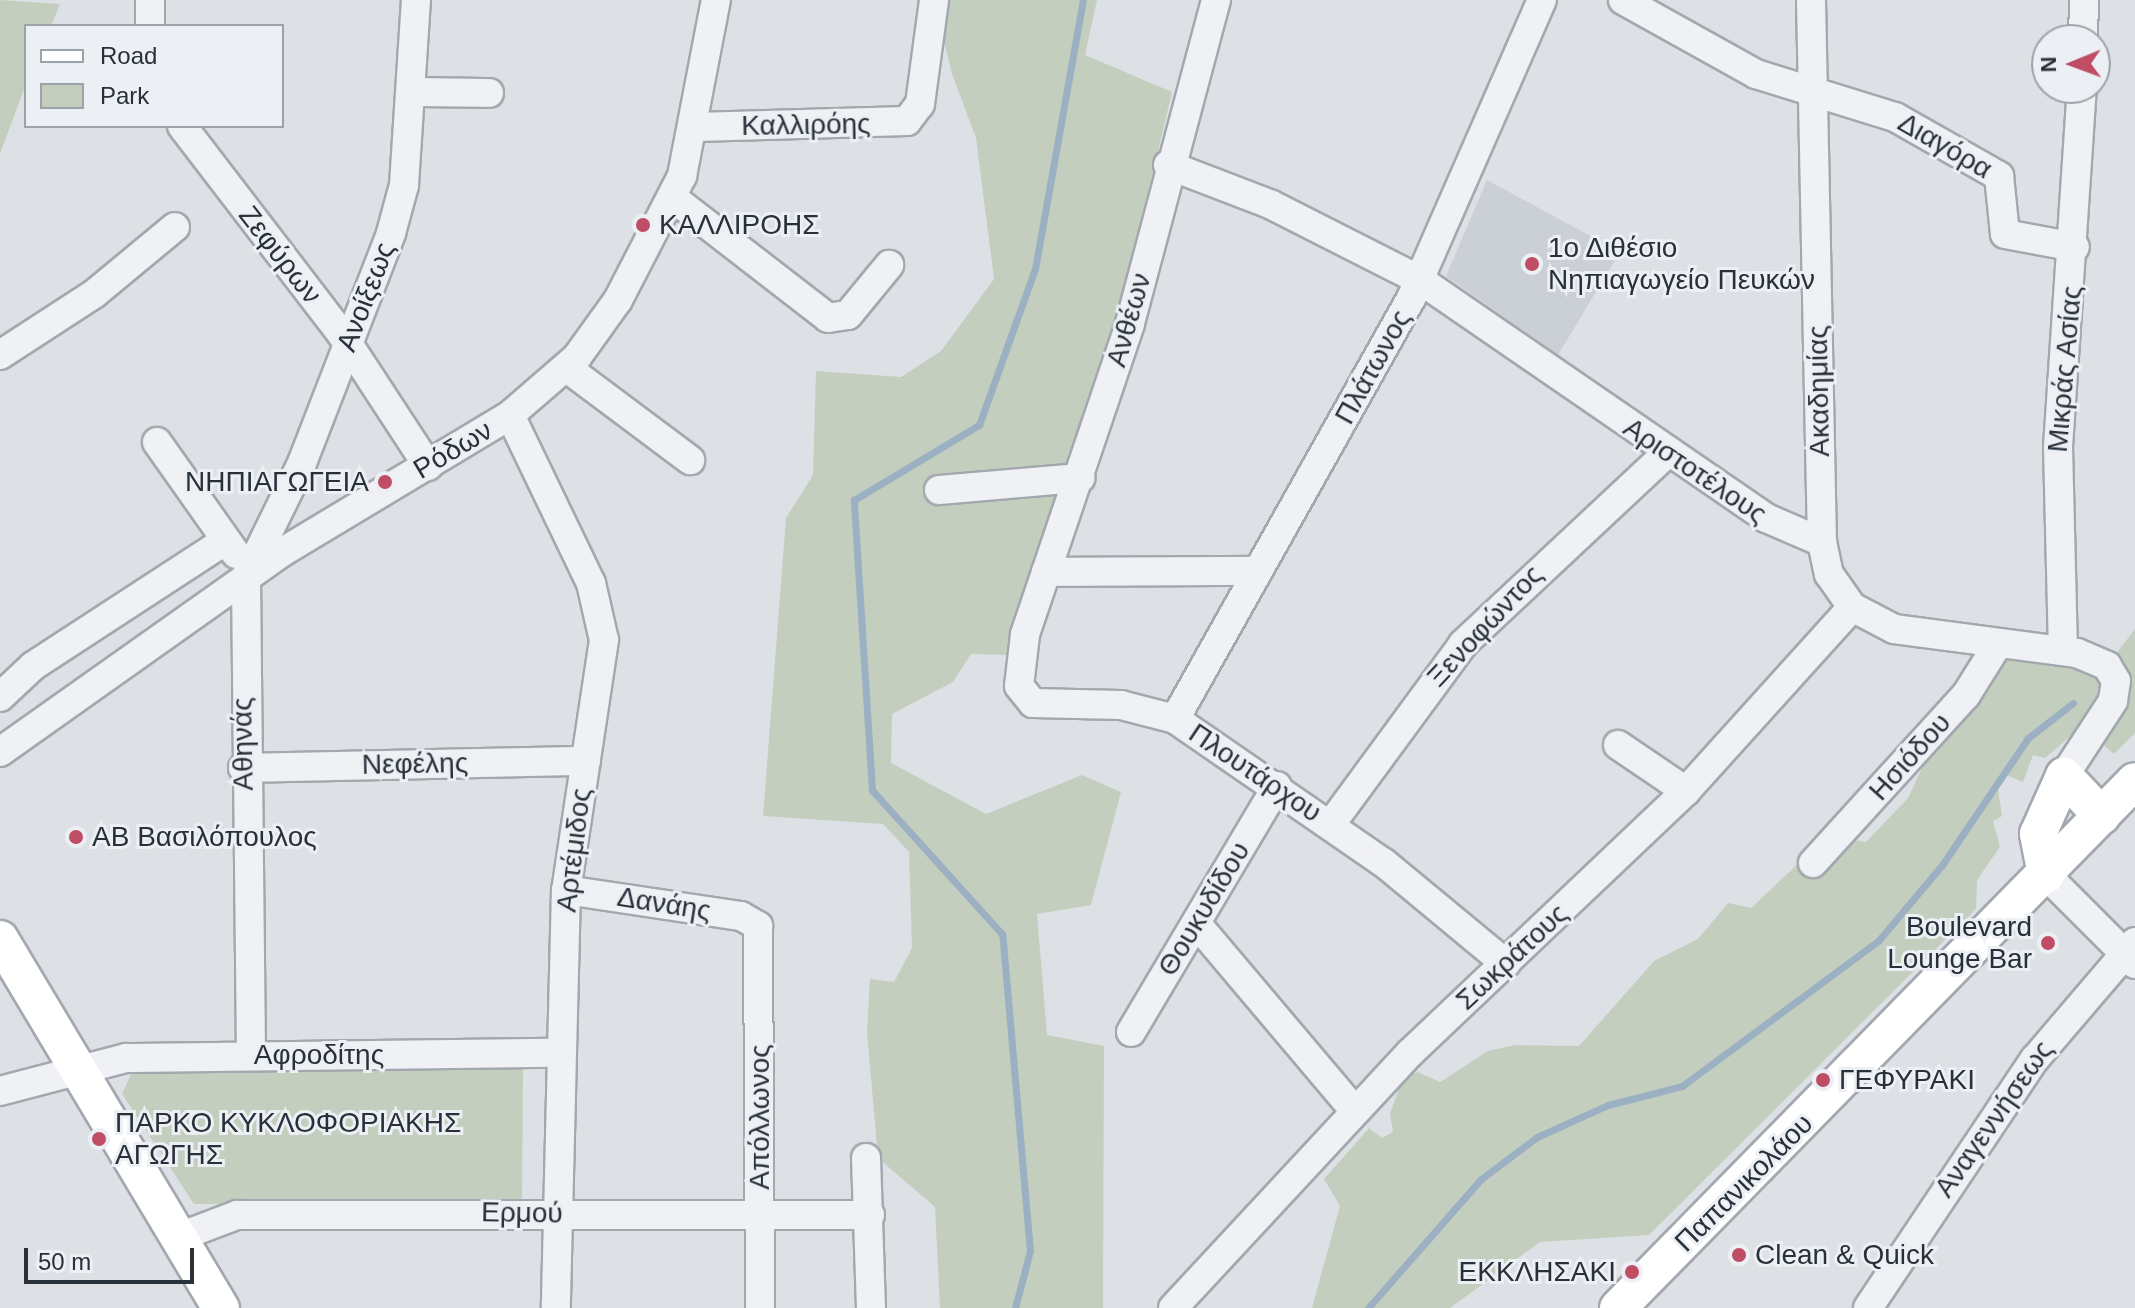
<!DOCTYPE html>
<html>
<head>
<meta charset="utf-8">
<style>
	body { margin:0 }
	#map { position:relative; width:2135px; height:1308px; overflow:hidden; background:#dde1e5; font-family:Helvetica,sans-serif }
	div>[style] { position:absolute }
	.built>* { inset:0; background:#cbd0d6 }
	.green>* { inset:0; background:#c4cebf }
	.stream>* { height:7px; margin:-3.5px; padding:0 3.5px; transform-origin:3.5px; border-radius:3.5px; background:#9bb0c2 }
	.roads { filter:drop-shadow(2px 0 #a3a8ae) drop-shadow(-2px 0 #a3a8ae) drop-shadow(0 2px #a3a8ae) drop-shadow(0 -2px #a3a8ae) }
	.minor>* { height:28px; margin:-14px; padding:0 14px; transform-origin:14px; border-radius:14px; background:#eff1f4 }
	.major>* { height:36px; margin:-18px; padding:0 18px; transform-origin:18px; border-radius:18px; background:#fff }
	.dots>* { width:22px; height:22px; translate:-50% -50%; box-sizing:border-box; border:4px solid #eceff3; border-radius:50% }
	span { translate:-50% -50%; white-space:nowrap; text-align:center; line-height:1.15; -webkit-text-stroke:6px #eceff3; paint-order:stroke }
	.street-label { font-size:28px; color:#28303a }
	.poi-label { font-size:28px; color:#28303a }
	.left { translate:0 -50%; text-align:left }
	.right { translate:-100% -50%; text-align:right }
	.legend { position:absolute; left:24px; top:24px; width:260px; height:104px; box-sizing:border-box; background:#eceff3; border:2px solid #9ea3a9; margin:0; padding:10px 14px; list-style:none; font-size:24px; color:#28303a }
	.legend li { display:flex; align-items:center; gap:16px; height:40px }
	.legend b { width:40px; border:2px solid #9ea3a9 }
	.north { position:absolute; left:2031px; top:24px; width:80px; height:80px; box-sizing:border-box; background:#eceff3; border:2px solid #9ea3a9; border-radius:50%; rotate:269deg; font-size:22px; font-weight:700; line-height:32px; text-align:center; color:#28303a }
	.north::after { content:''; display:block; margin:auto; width:28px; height:36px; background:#be4d65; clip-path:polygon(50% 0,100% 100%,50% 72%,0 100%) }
	.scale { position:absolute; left:24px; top:1248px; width:170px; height:36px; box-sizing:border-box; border:4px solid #28303a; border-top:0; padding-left:10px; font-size:24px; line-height:28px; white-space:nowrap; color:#28303a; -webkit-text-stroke:6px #eceff3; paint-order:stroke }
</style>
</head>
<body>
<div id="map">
	<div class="built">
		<i style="clip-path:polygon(1487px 180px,1620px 252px,1558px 355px,1446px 276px)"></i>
	</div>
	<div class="green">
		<i style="clip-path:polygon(0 0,60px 4px,51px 26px,26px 26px,26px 84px,0 154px)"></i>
		<i style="clip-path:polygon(941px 0,1097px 0,1085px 55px,1172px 92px,1125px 290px,1007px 655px,971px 654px,953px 682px,892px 714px,891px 763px,986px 814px,1082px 775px,1121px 792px,1091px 905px,1037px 914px,1047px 1035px,1104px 1046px,1103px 1308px,940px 1308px,935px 1207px,878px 1158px,867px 1032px,870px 979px,894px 982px,912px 948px,909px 852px,883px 824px,763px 816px,786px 518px,813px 475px,816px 371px,901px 377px,941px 351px,994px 279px,976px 138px,952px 74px,938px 18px)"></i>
		<i style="clip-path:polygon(2135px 629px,2135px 733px,2114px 754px,2082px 726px,2045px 758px,2033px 755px,2023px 782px,2006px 775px,1997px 782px,2002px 816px,1993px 821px,2000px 847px,1977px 880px,1976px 909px,1649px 1235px,1540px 1242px,1450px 1308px,1312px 1308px,1340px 1206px,1324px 1179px,1369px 1128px,1382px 1138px,1393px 1132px,1390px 1114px,1402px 1079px,1418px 1072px,1440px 1082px,1488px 1051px,1515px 1045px,1579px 1046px,1654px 961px,1698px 939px,1728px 903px,1751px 908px,1801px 861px,1843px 838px,1866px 842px,1908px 798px,1930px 751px,2007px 654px,2050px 655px,2099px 676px)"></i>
		<i style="clip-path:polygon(143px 1068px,523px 1069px,522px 1202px,194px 1204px,122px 1094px,132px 1072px)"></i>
	</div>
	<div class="stream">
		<i style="left:1015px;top:1308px;width:59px;rotate:-75.3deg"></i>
		<i style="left:1030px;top:1251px;width:318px;rotate:-95deg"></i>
		<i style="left:1002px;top:934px;width:194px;rotate:-132.1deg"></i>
		<i style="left:872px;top:790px;width:291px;rotate:-93.6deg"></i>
		<i style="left:854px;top:500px;width:146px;rotate:-31deg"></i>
		<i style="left:979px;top:425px;width:166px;rotate:-70.3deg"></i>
		<i style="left:1035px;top:269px;width:273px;rotate:-79.9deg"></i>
		<i style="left:1368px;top:1308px;width:171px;rotate:-48.8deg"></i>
		<i style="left:1481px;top:1179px;width:70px;rotate:-36.9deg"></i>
		<i style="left:1537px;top:1137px;width:78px;rotate:-24.3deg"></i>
		<i style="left:1608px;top:1105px;width:76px;rotate:-14.4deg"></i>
		<i style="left:1682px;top:1086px;width:245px;rotate:-36.5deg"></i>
		<i style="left:1879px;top:940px;width:98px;rotate:-50deg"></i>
		<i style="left:1942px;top:865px;width:153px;rotate:-55.9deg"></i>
		<i style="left:2028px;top:738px;width:57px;rotate:-37.9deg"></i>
	</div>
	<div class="roads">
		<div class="minor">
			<i style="left:150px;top:0;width:26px;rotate:90deg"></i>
			<i style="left:1216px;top:0;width:335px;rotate:104.9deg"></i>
			<i style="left:1130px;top:324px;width:328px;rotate:108.7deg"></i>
			<i style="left:1025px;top:635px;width:51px;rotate:96.7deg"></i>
			<i style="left:1019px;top:686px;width:22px;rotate:51deg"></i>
			<i style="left:1033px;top:703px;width:88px;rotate:1.3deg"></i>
			<i style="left:1121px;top:705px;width:56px;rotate:14.5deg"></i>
			<i style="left:1175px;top:719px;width:254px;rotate:34.6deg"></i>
			<i style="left:1384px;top:863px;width:158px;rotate:39.6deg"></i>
			<i style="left:1623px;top:0;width:152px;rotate:29.1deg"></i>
			<i style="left:1756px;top:74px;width:145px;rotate:17.2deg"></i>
			<i style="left:1895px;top:117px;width:120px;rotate:29.6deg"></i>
			<i style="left:1999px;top:176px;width:58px;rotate:84.1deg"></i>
			<i style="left:2005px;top:234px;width:71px;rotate:10.5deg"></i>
			<i style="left:1811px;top:0;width:542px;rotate:88.84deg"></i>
			<i style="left:1822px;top:542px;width:33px;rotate:78deg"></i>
			<i style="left:1829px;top:574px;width:40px;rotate:55.1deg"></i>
			<i style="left:1852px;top:607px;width:47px;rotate:27.6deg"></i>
			<i style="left:1894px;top:629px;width:185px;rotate:7.5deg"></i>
			<i style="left:2077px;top:653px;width:33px;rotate:23deg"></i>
			<i style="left:2107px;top:666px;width:17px;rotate:59deg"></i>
			<i style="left:2116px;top:681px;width:20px;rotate:99deg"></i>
			<i style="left:2113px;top:701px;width:90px;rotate:123.2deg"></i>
			<i style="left:2083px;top:40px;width:40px;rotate:-88.6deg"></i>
			<i style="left:411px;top:92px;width:78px;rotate:0.7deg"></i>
			<i style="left:182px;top:126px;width:261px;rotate:52.5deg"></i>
			<i style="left:341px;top:333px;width:159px;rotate:56.8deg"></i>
			<i style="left:696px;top:127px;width:211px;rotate:-1.6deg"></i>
			<i style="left:907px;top:121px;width:21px;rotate:-53deg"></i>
			<i style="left:920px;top:104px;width:105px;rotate:-82.3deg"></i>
			<i style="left:1168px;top:165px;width:111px;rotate:21deg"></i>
			<i style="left:1272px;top:205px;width:166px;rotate:26.9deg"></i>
			<i style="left:1420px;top:280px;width:420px;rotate:34.5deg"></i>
			<i style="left:1766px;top:518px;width:61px;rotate:23.2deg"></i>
			<i style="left:673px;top:198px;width:196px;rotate:37.7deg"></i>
			<i style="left:828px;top:318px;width:20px;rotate:-9deg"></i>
			<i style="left:848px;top:315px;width:65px;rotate:-50.6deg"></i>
			<i style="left:0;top:355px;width:112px;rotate:-33deg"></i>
			<i style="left:94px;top:294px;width:105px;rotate:-39.6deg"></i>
			<i style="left:567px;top:368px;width:154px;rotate:36.8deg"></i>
			<i style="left:510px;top:415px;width:187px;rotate:64.3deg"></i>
			<i style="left:591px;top:583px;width:58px;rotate:77.2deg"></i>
			<i style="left:604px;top:640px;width:253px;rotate:98.6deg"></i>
			<i style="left:566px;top:890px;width:418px;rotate:91.4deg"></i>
			<i style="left:157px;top:442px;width:137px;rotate:54.8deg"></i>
			<i style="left:939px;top:490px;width:142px;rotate:-4.9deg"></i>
			<i style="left:1046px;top:572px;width:212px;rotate:-0.3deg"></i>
			<i style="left:2063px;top:651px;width:204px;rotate:-91.4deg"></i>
			<i style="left:2058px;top:447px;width:360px;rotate:-86.2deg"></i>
			<i style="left:0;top:697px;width:45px;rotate:-43.2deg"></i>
			<i style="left:33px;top:666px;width:230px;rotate:-33.1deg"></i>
			<i style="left:1175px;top:719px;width:485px;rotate:-60.7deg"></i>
			<i style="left:1412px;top:296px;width:323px;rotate:-66.3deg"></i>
			<i style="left:1618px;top:745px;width:82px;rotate:34.1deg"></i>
			<i style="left:0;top:752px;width:348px;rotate:-35.3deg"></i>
			<i style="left:284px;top:551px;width:264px;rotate:-31deg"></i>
			<i style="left:510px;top:415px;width:89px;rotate:-40.9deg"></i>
			<i style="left:577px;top:357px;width:70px;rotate:-54.3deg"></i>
			<i style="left:618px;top:300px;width:140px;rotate:-62.7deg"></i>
			<i style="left:682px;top:176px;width:179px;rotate:-79.1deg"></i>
			<i style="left:243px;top:768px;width:343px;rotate:-1.2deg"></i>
			<i style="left:1331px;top:824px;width:223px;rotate:-53.7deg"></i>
			<i style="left:1463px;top:644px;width:279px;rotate:-43.1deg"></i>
			<i style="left:1813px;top:863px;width:227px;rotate:-47.7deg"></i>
			<i style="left:1966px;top:695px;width:60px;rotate:-57.9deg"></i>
			<i style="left:2046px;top:875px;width:126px;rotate:45deg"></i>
			<i style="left:566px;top:890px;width:177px;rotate:8.5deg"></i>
			<i style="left:741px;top:916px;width:20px;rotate:30deg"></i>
			<i style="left:758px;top:926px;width:382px;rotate:89.7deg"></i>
			<i style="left:1196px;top:923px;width:246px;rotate:49.8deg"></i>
			<i style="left:1131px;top:1032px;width:286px;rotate:-59.3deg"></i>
			<i style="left:251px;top:1055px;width:478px;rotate:-90.6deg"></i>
			<i style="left:246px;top:577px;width:127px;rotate:-63.8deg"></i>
			<i style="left:302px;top:463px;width:247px;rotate:-68.8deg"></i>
			<i style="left:391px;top:233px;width:50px;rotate:-74.8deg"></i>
			<i style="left:404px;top:185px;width:185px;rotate:-86.3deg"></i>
			<i style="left:0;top:1091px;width:130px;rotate:-14.7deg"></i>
			<i style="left:126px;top:1058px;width:434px;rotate:-0.7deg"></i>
			<i style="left:866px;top:1158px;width:150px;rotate:88.1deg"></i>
			<i style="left:179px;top:1237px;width:62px;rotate:-20.8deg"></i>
			<i style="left:237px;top:1215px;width:633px"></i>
			<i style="left:1173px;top:1308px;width:348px;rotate:-47.1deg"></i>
			<i style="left:1410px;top:1053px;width:381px;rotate:-43.5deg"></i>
			<i style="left:1686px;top:791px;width:248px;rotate:-47.9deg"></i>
			<i style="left:1868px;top:1308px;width:300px;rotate:-56.2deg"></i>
			<i style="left:2035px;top:1059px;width:154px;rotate:-49.5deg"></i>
		</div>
		<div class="major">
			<i style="left:2046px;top:875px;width:42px;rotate:-101deg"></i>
			<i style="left:2038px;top:834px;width:64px;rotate:-65.9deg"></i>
			<i style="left:2064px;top:776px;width:55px;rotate:46.5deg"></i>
			<i style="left:0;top:939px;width:430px;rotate:59.1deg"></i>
			<i style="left:1618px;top:1308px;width:738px;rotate:-45.55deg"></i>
		</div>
	</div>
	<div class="dots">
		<i style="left:643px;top:225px;background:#be4d65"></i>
		<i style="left:1532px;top:264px;background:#be4d65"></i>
		<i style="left:385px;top:482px;background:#be4d65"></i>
		<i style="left:76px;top:837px;background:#be4d65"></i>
		<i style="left:2048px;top:943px;background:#be4d65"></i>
		<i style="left:1823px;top:1080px;background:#be4d65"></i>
		<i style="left:99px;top:1139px;background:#be4d65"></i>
		<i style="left:1739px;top:1255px;background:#be4d65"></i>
		<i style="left:1632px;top:1272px;background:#be4d65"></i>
	</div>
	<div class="street-label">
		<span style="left:806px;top:125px;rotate:-1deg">Καλλιρόης</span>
		<span style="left:1945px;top:146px;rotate:30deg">Διαγόρα</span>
		<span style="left:280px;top:255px;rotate:52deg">Ζεφύρων</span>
		<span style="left:366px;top:297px;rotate:-69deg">Ανοίξεως</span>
		<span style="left:1129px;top:320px;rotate:-74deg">Ανθέων</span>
		<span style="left:1373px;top:367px;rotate:-61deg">Πλάτωνος</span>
		<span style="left:2065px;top:369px;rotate:-85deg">Μικράς Ασίας</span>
		<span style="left:1819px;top:391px;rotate:-91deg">Ακαδημίας</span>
		<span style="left:453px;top:450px;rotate:-31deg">Ρόδων</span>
		<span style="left:1695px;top:471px;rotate:34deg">Αριστοτέλους</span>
		<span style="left:1485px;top:626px;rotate:-47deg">Ξενοφώντος</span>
		<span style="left:243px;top:744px;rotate:-91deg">Αθηνάς</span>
		<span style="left:1910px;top:757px;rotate:-48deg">Ησιόδου</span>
		<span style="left:415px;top:764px;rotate:-1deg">Νεφέλης</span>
		<span style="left:1255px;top:773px;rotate:34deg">Πλουτάρχου</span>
		<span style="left:574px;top:850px;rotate:-83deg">Αρτέμιδος</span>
		<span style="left:664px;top:904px;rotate:9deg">Δανάης</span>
		<span style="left:1204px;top:909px;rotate:-59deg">Θουκυδίδου</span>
		<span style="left:1512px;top:957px;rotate:-43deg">Σωκράτους</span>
		<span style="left:319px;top:1055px">Αφροδίτης</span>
		<span style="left:760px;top:1117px;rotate:-90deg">Απόλλωνος</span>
		<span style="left:1994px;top:1119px;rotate:-55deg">Αναγεννήσεως</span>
		<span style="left:1744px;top:1183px;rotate:-45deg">Παπανικολάου</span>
		<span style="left:522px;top:1213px;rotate:1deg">Ερμού</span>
	</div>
	<div class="poi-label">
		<span class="left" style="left:659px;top:225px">ΚΑΛΛΙΡΟΗΣ</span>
		<span class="left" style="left:1548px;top:264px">1ο Διθέσιο<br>Νηπιαγωγείο Πευκών</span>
		<span class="right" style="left:369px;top:482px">ΝΗΠΙΑΓΩΓΕΙΑ</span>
		<span class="left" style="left:92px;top:837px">ΑΒ Βασιλόπουλος</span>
		<span class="right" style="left:2032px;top:943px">Boulevard<br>Lounge Bar</span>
		<span class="left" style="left:1839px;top:1080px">ΓΕΦΥΡΑΚΙ</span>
		<span class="left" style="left:115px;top:1139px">ΠΑΡΚΟ ΚΥΚΛΟΦΟΡΙΑΚΗΣ<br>ΑΓΩΓΗΣ</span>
		<span class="left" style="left:1755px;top:1255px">Clean &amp; Quick</span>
		<span class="right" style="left:1616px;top:1272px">ΕΚΚΛΗΣΑΚΙ</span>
	</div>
	<ul class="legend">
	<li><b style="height:10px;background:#fff"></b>Road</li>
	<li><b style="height:22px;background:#c4cebf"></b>Park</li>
	</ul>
	<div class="north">N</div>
	<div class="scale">50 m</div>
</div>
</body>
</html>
